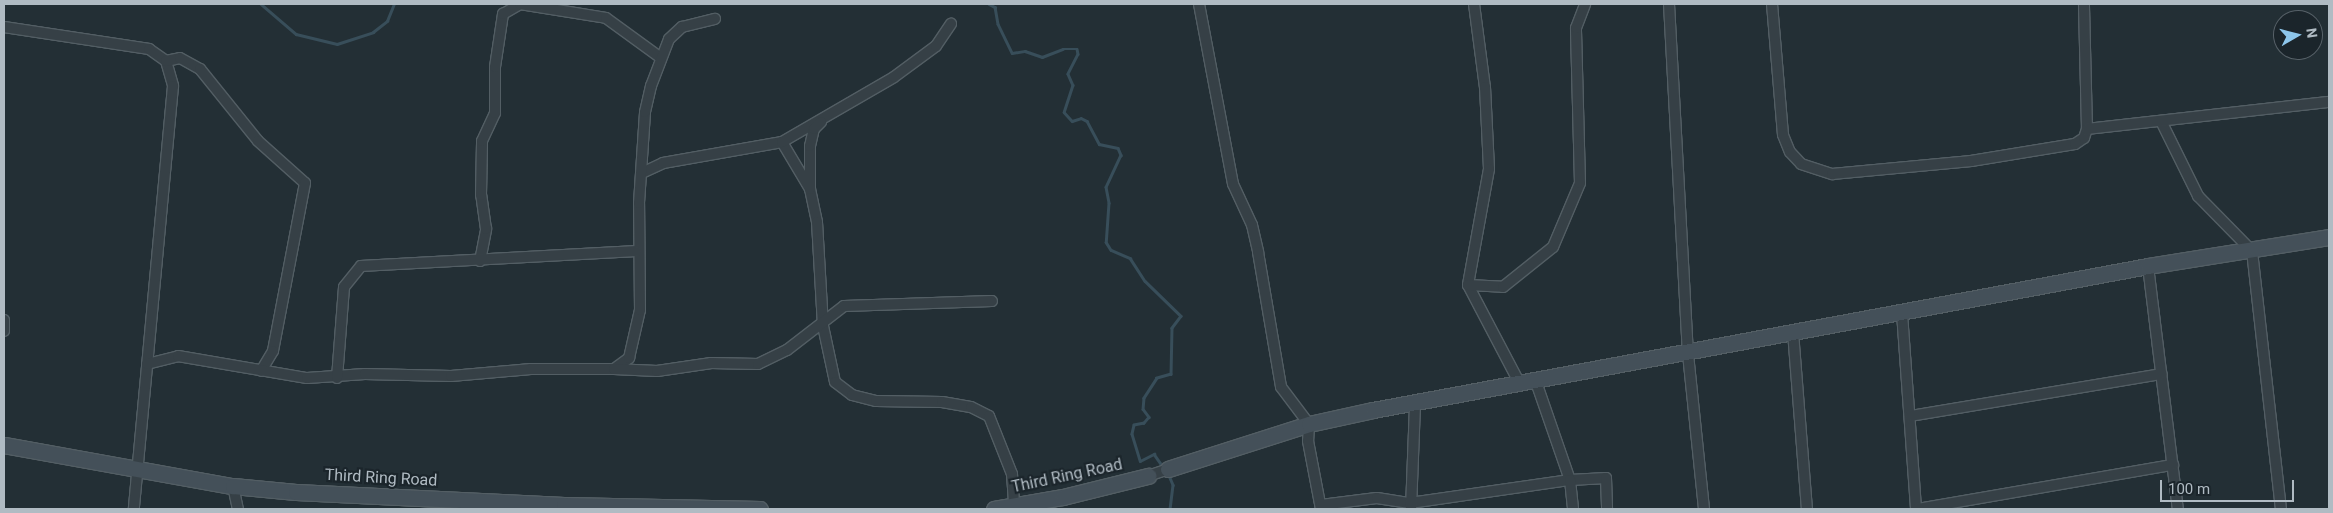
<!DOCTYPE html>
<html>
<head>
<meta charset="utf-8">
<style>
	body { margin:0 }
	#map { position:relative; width:2333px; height:513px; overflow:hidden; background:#232f35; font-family:Roboto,sans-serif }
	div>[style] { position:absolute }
	.stream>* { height:2.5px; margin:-1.25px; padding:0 1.25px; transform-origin:1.25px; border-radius:1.25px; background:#384e5a }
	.roads { filter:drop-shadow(1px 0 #535e64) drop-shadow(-1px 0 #535e64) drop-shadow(0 1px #535e64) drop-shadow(0 -1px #535e64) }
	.street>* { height:10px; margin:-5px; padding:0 5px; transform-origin:5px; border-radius:5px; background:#364046 }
	.secondary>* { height:15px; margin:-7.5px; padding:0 7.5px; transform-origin:7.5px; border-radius:7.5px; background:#445059 }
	span { translate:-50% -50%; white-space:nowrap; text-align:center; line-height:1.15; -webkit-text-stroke:4.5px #1b252b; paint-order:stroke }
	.street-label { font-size:16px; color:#b0bbc3 }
	.frame { position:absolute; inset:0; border:5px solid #b0bbc3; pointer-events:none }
	.north { position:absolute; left:2273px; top:10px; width:50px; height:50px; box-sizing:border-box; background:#1b252b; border:1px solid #576168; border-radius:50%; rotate:82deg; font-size:14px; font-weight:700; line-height:20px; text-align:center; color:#b0bbc3 }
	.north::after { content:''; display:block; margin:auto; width:18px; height:22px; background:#8dc6eb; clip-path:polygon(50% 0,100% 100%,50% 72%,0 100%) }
	.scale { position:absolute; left:2160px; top:480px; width:134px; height:22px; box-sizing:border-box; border:2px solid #b0bbc3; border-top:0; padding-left:6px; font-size:15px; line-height:18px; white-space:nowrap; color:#b0bbc3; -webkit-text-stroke:4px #1b252b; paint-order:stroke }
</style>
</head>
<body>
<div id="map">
	<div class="stream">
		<i style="left:261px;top:4px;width:46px;rotate:40.6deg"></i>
		<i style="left:296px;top:34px;width:42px;rotate:13.7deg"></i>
		<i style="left:337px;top:44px;width:38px;rotate:-18deg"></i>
		<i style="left:373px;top:32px;width:18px;rotate:-38deg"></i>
		<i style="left:387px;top:21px;width:18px;rotate:-68deg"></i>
		<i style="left:989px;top:4px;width:7px;rotate:27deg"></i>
		<i style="left:995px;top:7px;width:17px;rotate:80deg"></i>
		<i style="left:998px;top:24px;width:32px;rotate:64deg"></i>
		<i style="left:1012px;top:53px;width:13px;rotate:-9deg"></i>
		<i style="left:1025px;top:51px;width:18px;rotate:19deg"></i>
		<i style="left:1042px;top:57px;width:22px;rotate:-21deg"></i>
		<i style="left:1063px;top:49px;width:14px"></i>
		<i style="left:1077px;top:49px;width:5px;rotate:79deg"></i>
		<i style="left:1078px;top:54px;width:22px;rotate:117deg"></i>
		<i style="left:1068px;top:74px;width:12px;rotate:66deg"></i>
		<i style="left:1073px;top:85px;width:28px;rotate:108deg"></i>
		<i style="left:1064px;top:112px;width:12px;rotate:48deg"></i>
		<i style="left:1072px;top:121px;width:9px;rotate:-18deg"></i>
		<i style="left:1081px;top:118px;width:7px;rotate:27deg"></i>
		<i style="left:1087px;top:121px;width:26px;rotate:62deg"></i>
		<i style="left:1099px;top:144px;width:19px;rotate:12deg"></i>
		<i style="left:1118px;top:148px;width:8px;rotate:67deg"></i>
		<i style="left:1121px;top:155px;width:35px;rotate:115deg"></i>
		<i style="left:1106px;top:187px;width:16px;rotate:79deg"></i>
		<i style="left:1109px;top:203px;width:39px;rotate:94deg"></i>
		<i style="left:1106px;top:242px;width:9px;rotate:58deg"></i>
		<i style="left:1111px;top:250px;width:21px;rotate:23deg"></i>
		<i style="left:1130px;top:258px;width:27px;rotate:57deg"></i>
		<i style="left:1145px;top:281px;width:50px;rotate:44.2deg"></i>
		<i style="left:1181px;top:316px;width:15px;rotate:127deg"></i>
		<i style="left:1172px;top:328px;width:46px;rotate:91.2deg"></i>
		<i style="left:1171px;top:374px;width:15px;rotate:164deg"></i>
		<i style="left:1157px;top:378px;width:24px;rotate:123deg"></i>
		<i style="left:1144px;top:398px;width:11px;rotate:95deg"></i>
		<i style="left:1143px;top:409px;width:10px;rotate:53deg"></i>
		<i style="left:1149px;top:417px;width:8px;rotate:130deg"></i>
		<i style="left:1144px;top:423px;width:10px;rotate:169deg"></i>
		<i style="left:1134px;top:425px;width:9px;rotate:103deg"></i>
		<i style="left:1132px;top:434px;width:28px;rotate:73deg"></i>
		<i style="left:1140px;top:461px;width:16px;rotate:-27deg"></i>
		<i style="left:1154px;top:454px;width:16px;rotate:55deg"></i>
		<i style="left:1168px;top:473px;width:13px;rotate:67deg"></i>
		<i style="left:1173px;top:485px;width:24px;rotate:97deg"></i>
	</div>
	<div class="roads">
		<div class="street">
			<i style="left:1199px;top:4px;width:183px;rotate:79.3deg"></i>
			<i style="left:1233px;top:184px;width:45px;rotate:65.1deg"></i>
			<i style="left:1252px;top:225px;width:28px;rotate:77deg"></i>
			<i style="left:1258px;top:252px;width:137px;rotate:80.3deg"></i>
			<i style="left:1281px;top:387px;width:46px;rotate:52.9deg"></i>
			<i style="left:1309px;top:424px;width:17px;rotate:93deg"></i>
			<i style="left:1308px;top:441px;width:69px;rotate:79.2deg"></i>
			<i style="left:1474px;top:4px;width:84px;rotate:82.5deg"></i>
			<i style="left:1485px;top:87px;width:82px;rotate:87.2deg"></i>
			<i style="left:1489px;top:169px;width:118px;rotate:100.3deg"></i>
			<i style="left:1468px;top:285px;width:110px;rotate:62.3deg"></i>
			<i style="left:1669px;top:4px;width:351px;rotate:86.9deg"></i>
			<i style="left:1688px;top:354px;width:156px;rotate:84.1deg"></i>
			<i style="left:1772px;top:4px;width:131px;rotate:85.2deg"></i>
			<i style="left:1783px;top:135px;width:18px;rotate:68deg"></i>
			<i style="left:1790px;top:152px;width:16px;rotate:47deg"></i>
			<i style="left:1801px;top:164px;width:33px;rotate:18deg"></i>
			<i style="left:1832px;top:174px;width:140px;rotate:-5.3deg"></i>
			<i style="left:1971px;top:161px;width:105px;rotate:-9.3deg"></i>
			<i style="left:2075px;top:144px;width:11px;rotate:-34deg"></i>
			<i style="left:2084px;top:138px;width:9px;rotate:-72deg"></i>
			<i style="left:2087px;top:129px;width:125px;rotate:-91.4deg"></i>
			<i style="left:4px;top:27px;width:147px;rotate:8.6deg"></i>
			<i style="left:149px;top:49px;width:21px;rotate:35deg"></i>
			<i style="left:166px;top:61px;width:26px;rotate:74deg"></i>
			<i style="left:173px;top:86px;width:425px;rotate:95.3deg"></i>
			<i style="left:166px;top:61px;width:14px;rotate:-12deg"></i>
			<i style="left:180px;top:58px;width:23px;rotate:29deg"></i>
			<i style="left:200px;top:69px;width:92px;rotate:51.1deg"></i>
			<i style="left:258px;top:141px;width:63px;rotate:41.8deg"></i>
			<i style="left:305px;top:183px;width:171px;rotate:100.8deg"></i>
			<i style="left:273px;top:351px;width:23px;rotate:121deg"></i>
			<i style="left:2161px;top:121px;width:84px;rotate:63.7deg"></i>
			<i style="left:2198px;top:196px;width:77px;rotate:45.5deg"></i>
			<i style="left:2252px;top:251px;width:260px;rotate:83.6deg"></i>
			<i style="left:2087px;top:129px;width:244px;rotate:-6.4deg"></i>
			<i style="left:782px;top:142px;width:55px;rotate:59.2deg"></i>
			<i style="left:810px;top:189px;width:34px;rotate:78deg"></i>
			<i style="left:817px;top:222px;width:104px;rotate:86.7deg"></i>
			<i style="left:823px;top:326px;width:57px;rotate:77.9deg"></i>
			<i style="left:835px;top:382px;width:21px;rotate:37deg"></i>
			<i style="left:852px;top:395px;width:25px;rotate:14deg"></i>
			<i style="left:876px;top:401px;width:66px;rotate:0.9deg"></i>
			<i style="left:942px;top:402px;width:29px;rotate:10deg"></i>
			<i style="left:971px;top:407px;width:20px;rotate:27deg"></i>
			<i style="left:989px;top:416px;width:62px;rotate:68.4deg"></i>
			<i style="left:1012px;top:474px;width:32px;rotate:86deg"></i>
			<i style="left:644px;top:172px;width:21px;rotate:-25deg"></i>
			<i style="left:663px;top:163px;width:121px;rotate:-10deg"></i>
			<i style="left:782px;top:142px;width:129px;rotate:-30.1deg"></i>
			<i style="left:894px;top:77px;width:52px;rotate:-36.4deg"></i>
			<i style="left:936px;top:46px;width:27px;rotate:-56deg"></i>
			<i style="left:810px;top:189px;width:43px;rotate:-90deg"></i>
			<i style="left:810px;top:146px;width:17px;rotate:-77deg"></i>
			<i style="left:814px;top:129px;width:10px;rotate:-45deg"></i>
			<i style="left:480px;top:261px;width:33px;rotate:-79deg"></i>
			<i style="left:486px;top:229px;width:34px;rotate:-98deg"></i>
			<i style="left:481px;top:195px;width:54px;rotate:-88.9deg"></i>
			<i style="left:482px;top:141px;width:31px;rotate:-65deg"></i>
			<i style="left:495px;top:113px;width:46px;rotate:-90deg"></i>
			<i style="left:495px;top:67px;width:54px;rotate:-81.4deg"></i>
			<i style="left:503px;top:14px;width:20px;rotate:-30deg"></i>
			<i style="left:520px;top:4px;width:87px;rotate:9.2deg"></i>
			<i style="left:606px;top:18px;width:68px;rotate:36deg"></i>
			<i style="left:2148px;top:266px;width:245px;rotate:83deg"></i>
			<i style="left:1468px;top:285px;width:35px;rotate:3deg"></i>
			<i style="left:1503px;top:287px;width:64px;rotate:-38.7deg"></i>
			<i style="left:1553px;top:247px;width:69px;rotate:-67.1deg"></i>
			<i style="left:1580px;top:183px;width:155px;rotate:-91.5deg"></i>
			<i style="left:1576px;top:28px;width:26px;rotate:-69deg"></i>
			<i style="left:1902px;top:313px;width:196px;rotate:85.9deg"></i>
			<i style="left:4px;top:320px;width:11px;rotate:90deg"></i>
			<i style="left:1793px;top:332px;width:178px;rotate:85.5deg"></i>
			<i style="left:147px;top:364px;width:32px;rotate:-14deg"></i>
			<i style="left:178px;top:356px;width:131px;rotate:9.7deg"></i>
			<i style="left:307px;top:378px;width:58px;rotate:-3.9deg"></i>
			<i style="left:365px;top:374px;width:86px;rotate:1.3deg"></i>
			<i style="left:451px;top:376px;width:80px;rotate:-5deg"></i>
			<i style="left:531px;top:369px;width:83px"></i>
			<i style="left:614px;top:369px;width:19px;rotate:-36deg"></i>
			<i style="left:629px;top:358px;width:49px;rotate:-77.1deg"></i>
			<i style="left:640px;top:310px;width:107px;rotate:-90.5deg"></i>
			<i style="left:639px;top:203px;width:91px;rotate:-86.2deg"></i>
			<i style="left:645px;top:112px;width:27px;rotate:-77deg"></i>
			<i style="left:651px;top:86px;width:50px;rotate:-69deg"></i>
			<i style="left:669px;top:39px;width:18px;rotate:-43deg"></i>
			<i style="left:682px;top:27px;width:34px;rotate:-14deg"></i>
			<i style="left:614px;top:369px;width:43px;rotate:2.7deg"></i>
			<i style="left:657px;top:371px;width:55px;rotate:-8.4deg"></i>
			<i style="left:711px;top:363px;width:47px;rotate:1.2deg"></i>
			<i style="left:758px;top:364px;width:32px;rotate:-26deg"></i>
			<i style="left:787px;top:350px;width:72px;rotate:-37.7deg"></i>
			<i style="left:844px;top:306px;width:148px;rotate:-1.9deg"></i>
			<i style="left:337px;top:378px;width:91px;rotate:-85.6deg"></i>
			<i style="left:344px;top:287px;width:27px;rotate:-51deg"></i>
			<i style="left:361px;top:266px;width:276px;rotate:-3.1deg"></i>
			<i style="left:1535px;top:379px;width:107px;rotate:70.9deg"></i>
			<i style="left:1570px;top:480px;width:36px;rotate:-3deg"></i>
			<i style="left:1606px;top:478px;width:31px;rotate:88deg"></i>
			<i style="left:1910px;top:416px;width:255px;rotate:-9.5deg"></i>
			<i style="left:1148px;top:476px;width:21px;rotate:-19deg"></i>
			<i style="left:233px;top:486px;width:24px;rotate:78deg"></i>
			<i style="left:1321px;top:505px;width:56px;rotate:-7.1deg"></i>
			<i style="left:1377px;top:498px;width:33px;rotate:9deg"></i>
			<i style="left:1410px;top:503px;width:162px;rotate:-8.2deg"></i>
			<i style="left:1570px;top:480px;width:29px;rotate:84deg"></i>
			<i style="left:1411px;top:509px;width:106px;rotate:-87.8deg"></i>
			<i style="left:1917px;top:509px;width:260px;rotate:-9.8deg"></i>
		</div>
		<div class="secondary">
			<i style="left:4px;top:445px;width:233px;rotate:10.2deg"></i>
			<i style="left:233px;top:486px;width:63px;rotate:5.4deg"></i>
			<i style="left:296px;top:492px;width:268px;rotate:2.8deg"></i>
			<i style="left:564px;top:505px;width:196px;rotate:1.2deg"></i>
			<i style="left:1168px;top:469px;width:148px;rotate:-17.7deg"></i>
			<i style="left:1309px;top:424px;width:66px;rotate:-12.3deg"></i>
			<i style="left:1373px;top:410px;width:788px;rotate:-10.53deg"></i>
			<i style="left:2148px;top:266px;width:183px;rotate:-9.1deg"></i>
			<i style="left:994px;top:509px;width:70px;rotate:-9.9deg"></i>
			<i style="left:1063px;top:497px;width:88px;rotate:-13.9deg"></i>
		</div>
	</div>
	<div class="street-label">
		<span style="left:1067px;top:476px;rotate:-12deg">Third Ring Road</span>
		<span style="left:381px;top:478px;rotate:3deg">Third Ring Road</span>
	</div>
	<div class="frame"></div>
	<div class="north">N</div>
	<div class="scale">100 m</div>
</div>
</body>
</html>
